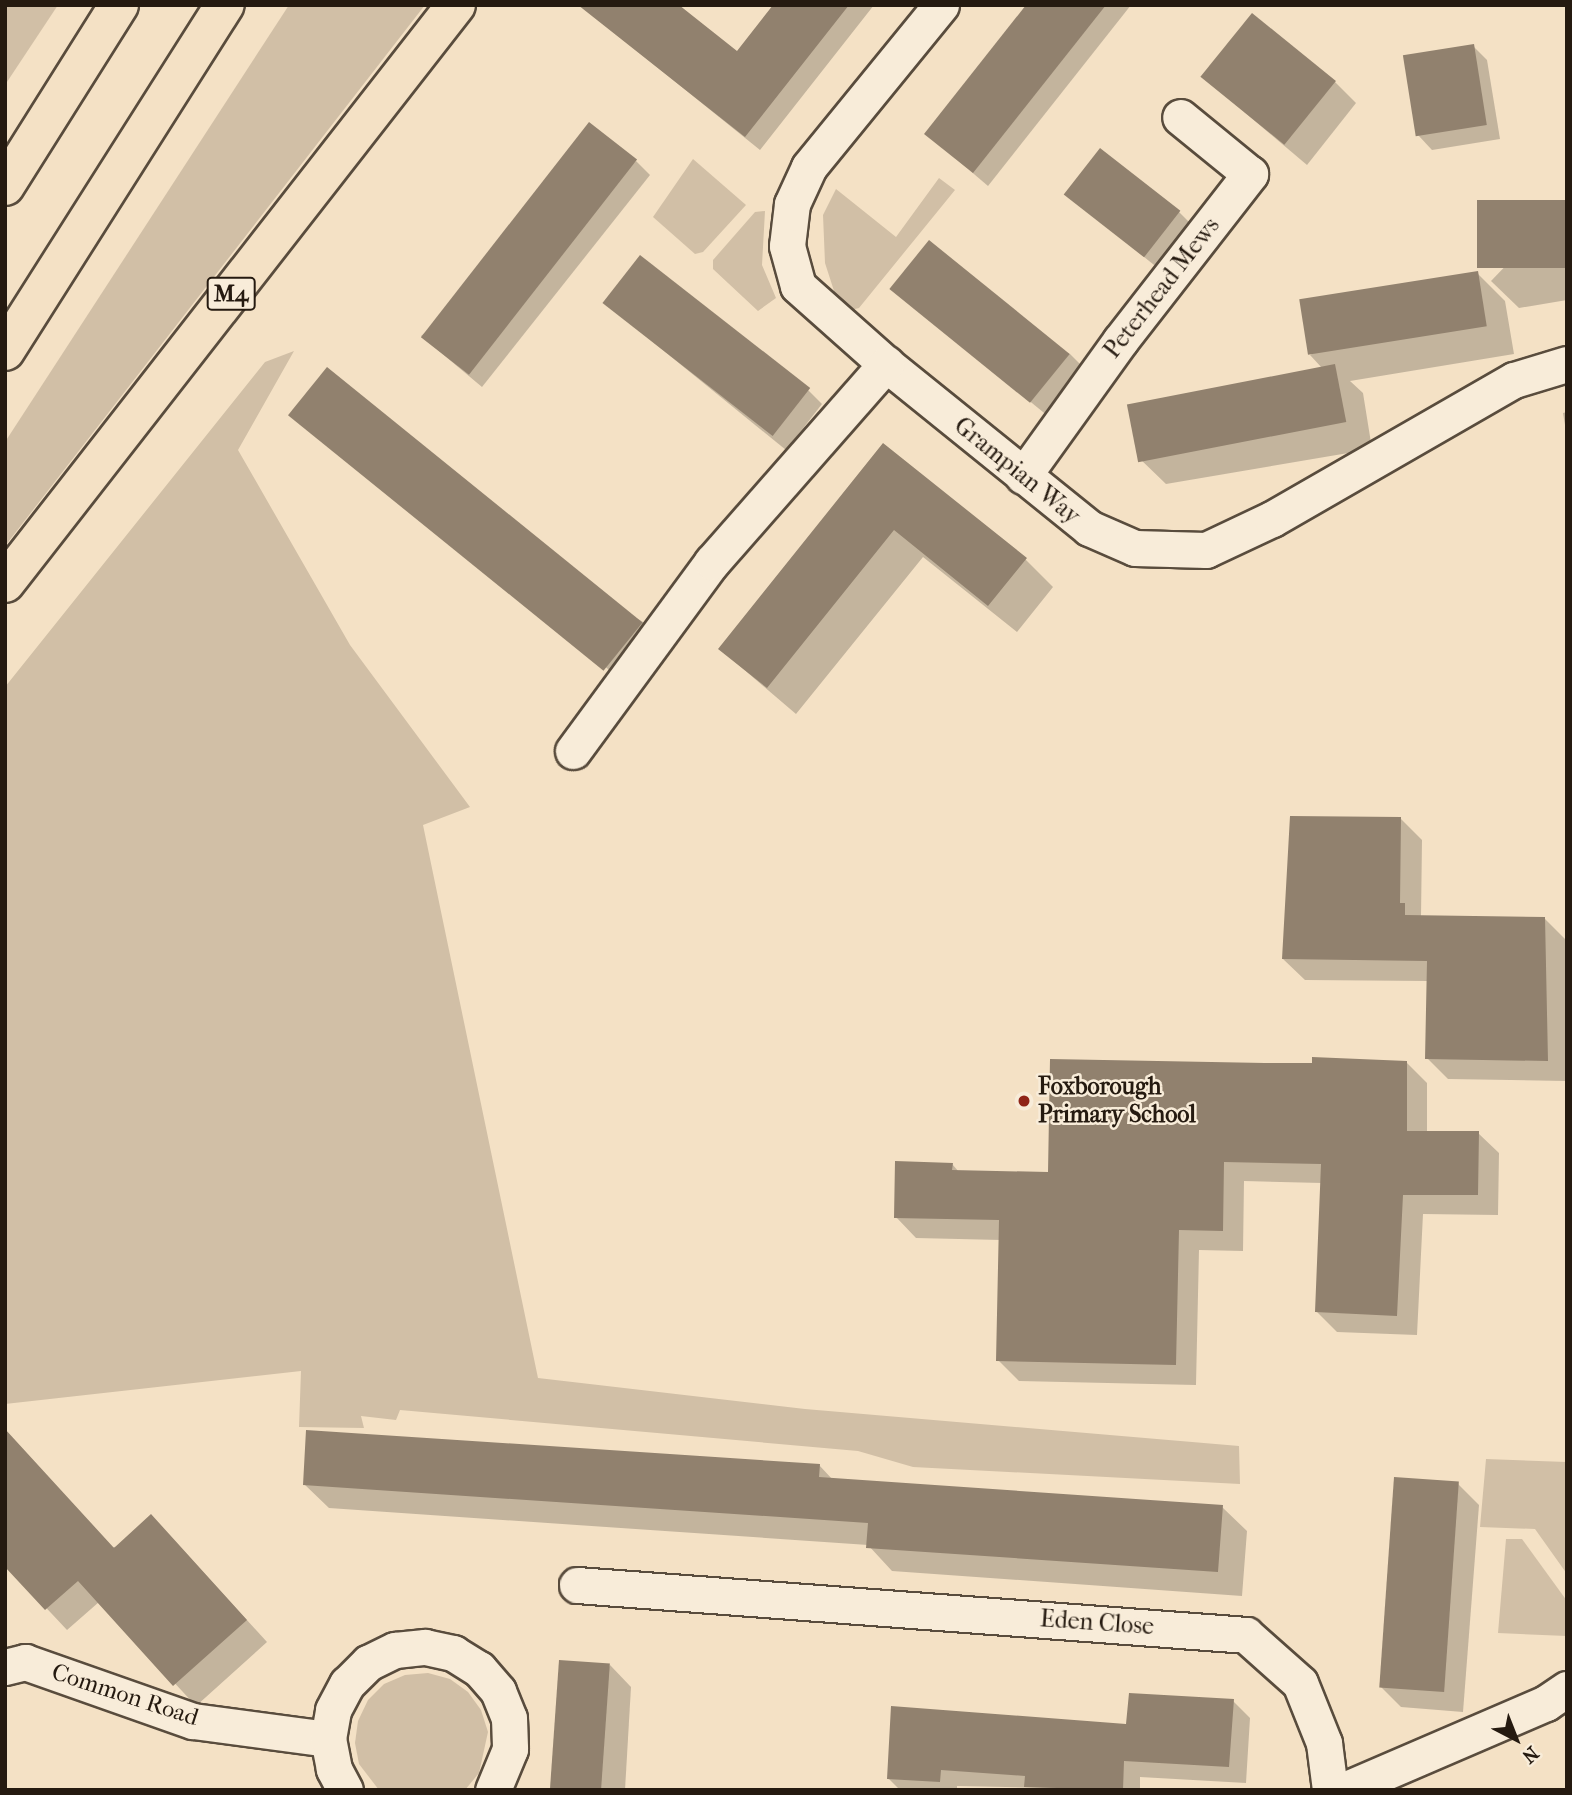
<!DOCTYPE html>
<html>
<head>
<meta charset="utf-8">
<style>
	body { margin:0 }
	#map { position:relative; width:1572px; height:1795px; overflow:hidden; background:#f4e1c5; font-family:"IM FELL French Canon",serif }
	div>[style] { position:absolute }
	.green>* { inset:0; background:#d1bfa6 }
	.shadow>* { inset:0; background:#0003 }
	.building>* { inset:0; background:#91816e; transform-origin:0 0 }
	.roads { filter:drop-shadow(2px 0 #594c3d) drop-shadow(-2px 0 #594c3d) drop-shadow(0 2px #594c3d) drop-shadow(0 -2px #594c3d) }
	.minor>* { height:35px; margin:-17.5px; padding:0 17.5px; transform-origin:17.5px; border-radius:17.5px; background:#f8ecd9 }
	.motorway>* { height:38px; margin:-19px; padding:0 19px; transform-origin:19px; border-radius:19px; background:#f4e1c5 }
	.dots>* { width:19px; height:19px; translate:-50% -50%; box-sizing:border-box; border:4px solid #f8ecd9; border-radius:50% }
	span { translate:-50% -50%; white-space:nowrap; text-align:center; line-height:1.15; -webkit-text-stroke:5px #f8ecd9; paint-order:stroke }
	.shield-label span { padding:2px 5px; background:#f8ecd9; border:2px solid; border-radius:5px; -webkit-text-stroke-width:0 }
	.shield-label { font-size:23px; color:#251a10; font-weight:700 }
	.street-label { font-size:24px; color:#251a10 }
	.poi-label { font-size:24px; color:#251a10; font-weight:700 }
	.left { translate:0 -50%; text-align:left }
	.frame { position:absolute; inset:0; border:7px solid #251a10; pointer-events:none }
	.north { position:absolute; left:1481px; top:1704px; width:70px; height:70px; -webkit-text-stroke:5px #f8ecd9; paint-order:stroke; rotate:138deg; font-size:19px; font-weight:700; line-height:28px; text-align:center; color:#251a10 }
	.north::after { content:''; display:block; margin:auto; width:24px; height:32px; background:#251a10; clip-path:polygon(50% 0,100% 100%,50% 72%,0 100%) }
</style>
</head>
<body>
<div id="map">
	<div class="green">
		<i style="clip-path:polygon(5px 5px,58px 5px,5px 85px)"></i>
		<i style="clip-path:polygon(289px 5px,425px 5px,5px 546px,5px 442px)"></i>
		<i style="clip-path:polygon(693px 159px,746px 205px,703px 252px,695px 254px,653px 217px)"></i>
		<i style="clip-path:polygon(939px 178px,955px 190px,859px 308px,851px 310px,835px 294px,825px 263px,823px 215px,836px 189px,896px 237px)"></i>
		<i style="clip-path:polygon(765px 211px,762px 265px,776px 298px,758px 311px,713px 269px,713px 260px,755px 212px)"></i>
		<i style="clip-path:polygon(294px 351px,238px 450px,350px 645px,470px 807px,423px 825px,538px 1378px,805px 1409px,1239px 1446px,1240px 1484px,913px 1467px,858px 1451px,400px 1410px,396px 1420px,361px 1416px,364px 1428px,299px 1427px,301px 1371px,5px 1404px,5px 687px,265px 362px)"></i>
		<i style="clip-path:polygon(1486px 1459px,1567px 1462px,1567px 1574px,1535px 1529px,1480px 1527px)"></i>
		<i style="clip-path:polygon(1506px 1539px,1522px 1539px,1567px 1601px,1567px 1636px,1498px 1633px)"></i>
		<i style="clip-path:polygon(428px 1673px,450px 1679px,468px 1692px,481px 1710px,488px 1732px,479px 1773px,465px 1790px,379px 1790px,359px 1764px,355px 1743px,358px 1721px,368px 1700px,384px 1684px,405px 1675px)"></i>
	</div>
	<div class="shadow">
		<i style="clip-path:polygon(775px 5px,874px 5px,760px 150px,596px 18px,737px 53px)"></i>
		<i style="clip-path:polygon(1029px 5px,1131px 5px,988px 186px,927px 134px)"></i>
		<i style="clip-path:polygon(1473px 46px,1487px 60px,1500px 139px,1432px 150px,1418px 135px)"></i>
		<i style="clip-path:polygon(1203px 77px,1335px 82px,1356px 103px,1307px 165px)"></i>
		<i style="clip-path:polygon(636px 161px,650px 175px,482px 387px,421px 336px)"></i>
		<i style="clip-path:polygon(1066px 194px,1179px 212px,1193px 226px,1159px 269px)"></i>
		<i style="clip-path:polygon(1567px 202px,1567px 300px,1519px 308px,1491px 281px)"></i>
		<i style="clip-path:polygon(1477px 273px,1505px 301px,1514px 354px,1350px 381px,1363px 393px,1372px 449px,1166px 484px,1138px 457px,1322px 368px,1310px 355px)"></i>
		<i style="clip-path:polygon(892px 289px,1070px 354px,1091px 375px,1054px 421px)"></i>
		<i style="clip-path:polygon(605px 303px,808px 390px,822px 404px,786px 450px)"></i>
		<i style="clip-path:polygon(1567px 412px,1567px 437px,1563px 413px)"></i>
		<i style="clip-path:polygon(290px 415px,643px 622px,657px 636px,623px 681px)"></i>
		<i style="clip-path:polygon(884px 446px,1025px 559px,1053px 587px,1017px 632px,923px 557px,796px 714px,720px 649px)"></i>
		<i style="clip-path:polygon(1401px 819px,1422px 840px,1421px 917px,1545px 919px,1566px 940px,1567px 1081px,1448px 1079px,1427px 1058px,1428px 981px,1305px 980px,1283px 959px)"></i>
		<i style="clip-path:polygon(1406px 1062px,1427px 1083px,1427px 1133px,1478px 1133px,1499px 1153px,1498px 1215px,1423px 1214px,1417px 1335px,1337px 1332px,1317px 1312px,1322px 1183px,1244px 1181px,1243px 1251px,1199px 1250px,1196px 1385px,1019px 1381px,998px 1360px,1001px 1240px,916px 1238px,896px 1217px,952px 1164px,959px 1172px,1050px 1173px,1265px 1065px)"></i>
		<i style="clip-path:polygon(819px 1465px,833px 1480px,1222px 1507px,1247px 1531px,1242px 1596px,892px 1571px,868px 1545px,329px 1508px,304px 1484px)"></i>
		<i style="clip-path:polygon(1458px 1484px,1479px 1505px,1463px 1712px,1401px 1707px,1380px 1686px)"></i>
		<i style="clip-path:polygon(172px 1538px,267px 1642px,196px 1706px,99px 1602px,67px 1630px,5px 1564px)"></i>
		<i style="clip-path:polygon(610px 1665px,631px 1687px,625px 1790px,553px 1790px)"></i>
		<i style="clip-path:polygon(1233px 1701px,1250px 1718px,1246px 1783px,1140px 1777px,1140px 1790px,957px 1786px,957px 1790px,900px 1790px,888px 1778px)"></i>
	</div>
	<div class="building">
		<i style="clip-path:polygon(578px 5px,679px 5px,737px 51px,773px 5px,849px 5px,745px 137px)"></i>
		<i style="clip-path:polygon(1026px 5px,1106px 5px,973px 173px,924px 134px)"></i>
		<i style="left:1252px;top:13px;width:108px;height:82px;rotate:39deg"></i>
		<i style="left:1474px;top:44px;width:82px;height:72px;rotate:81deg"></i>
		<i style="left:589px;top:122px;width:61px;height:273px;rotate:38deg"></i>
		<i style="left:1100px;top:148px;width:102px;height:59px;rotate:38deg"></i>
		<i style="left:1567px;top:200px;width:68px;height:90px;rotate:90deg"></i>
		<i style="left:929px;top:240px;width:181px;height:63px;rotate:39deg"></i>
		<i style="left:640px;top:255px;width:216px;height:61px;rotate:38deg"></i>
		<i style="left:1478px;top:271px;width:56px;height:181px;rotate:81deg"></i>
		<i style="left:1335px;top:364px;width:59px;height:212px;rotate:79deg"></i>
		<i style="left:327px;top:367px;width:406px;height:62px;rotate:39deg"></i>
		<i style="clip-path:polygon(883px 443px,1027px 558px,988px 606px,894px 530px,767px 688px,718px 649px)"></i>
		<i style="clip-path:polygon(1290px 816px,1401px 817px,1400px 903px,1405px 903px,1405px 915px,1545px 917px,1548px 1061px,1425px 1059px,1427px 961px,1282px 959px)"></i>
		<i style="clip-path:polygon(1312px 1057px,1407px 1061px,1407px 1131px,1479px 1131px,1478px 1195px,1403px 1195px,1397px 1316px,1315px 1312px,1321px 1164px,1224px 1162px,1223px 1231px,1179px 1230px,1176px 1365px,996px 1361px,999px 1220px,894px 1218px,895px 1161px,953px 1163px,952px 1170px,1048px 1172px,1050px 1059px,1265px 1063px,1312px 1063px)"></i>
		<i style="clip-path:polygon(5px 1429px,114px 1548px,151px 1514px,247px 1620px,173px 1686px,78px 1581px,45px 1610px,5px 1567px)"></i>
		<i style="clip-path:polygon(306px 1430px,820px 1464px,819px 1477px,1223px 1505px,1218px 1572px,866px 1548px,868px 1523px,303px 1485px)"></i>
		<i style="left:1394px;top:1477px;width:65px;height:211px;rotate:4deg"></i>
		<i style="left:559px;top:1660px;width:51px;height:130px;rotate:4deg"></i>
		<i style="clip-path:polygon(1129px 1693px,1234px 1699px,1229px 1767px,1124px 1761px,1123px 1790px,1024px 1787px,1025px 1776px,941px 1770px,940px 1782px,887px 1779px,891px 1706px,1126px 1724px)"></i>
	</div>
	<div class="roads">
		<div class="minor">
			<i style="left:941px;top:5px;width:209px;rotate:129.2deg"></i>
			<i style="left:809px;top:167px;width:41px;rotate:114.7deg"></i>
			<i style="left:792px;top:204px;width:42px;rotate:96.8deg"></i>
			<i style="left:787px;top:246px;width:41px;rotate:74.6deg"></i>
			<i style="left:798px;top:286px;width:118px;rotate:41.6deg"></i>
			<i style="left:886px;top:364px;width:261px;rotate:38.9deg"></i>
			<i style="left:1089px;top:528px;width:50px;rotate:23.5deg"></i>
			<i style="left:1135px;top:548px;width:71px;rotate:1.6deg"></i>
			<i style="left:1206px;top:550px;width:73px;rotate:-25.2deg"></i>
			<i style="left:1272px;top:519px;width:279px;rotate:-29.9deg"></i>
			<i style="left:1514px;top:380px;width:55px;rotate:-16.8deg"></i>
			<i style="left:1023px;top:476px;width:166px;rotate:-54.3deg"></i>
			<i style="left:1120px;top:341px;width:212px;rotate:-52.1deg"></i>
			<i style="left:1250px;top:174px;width:90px;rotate:-140.8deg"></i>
			<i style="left:573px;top:751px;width:235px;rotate:-53.7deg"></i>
			<i style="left:712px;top:562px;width:264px;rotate:-48.7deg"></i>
			<i style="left:577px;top:1585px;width:671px;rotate:4.27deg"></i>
			<i style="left:1246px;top:1635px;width:72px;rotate:41.6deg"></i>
			<i style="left:1300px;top:1683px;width:65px;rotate:68.2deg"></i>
			<i style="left:1324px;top:1743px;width:47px;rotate:82.7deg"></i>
			<i style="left:5px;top:1667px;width:21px;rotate:-14deg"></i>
			<i style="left:25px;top:1662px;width:178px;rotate:19.4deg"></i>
			<i style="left:193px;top:1721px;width:136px;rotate:7.6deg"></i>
			<i style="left:345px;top:1790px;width:24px;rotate:-118deg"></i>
			<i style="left:334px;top:1769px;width:31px;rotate:-101deg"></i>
			<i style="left:328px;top:1739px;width:29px;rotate:-80deg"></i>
			<i style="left:333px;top:1710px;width:30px;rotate:-62deg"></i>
			<i style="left:347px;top:1684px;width:30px;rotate:-45deg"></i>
			<i style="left:368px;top:1663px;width:30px;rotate:-26deg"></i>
			<i style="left:395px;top:1650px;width:30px;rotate:-6deg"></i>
			<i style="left:425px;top:1647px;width:29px;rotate:12deg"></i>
			<i style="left:453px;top:1653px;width:31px;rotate:32deg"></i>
			<i style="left:479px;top:1669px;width:29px;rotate:49deg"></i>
			<i style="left:498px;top:1691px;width:29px;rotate:68deg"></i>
			<i style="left:509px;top:1718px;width:31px;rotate:88deg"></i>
			<i style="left:510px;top:1749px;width:44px;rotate:112.5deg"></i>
			<i style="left:1344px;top:1790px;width:220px;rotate:-23.3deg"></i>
			<i style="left:1546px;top:1703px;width:25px;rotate:-34deg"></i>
		</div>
		<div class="motorway">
			<i style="left:5px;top:186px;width:214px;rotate:-57.8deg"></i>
			<i style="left:5px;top:351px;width:410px;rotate:-57.6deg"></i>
			<i style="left:5px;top:583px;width:733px;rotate:-52.04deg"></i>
		</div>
	</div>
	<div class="dots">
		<i style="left:1024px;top:1101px;background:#8f2418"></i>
	</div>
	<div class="shield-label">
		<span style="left:231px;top:294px">M4</span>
	</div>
	<div class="street-label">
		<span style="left:1162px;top:288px;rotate:-52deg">Peterhead Mews</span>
		<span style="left:1017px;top:471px;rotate:39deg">Grampian Way</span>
		<span style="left:1097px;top:1623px;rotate:4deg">Eden Close</span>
		<span style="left:125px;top:1695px;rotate:18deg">Common Road</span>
	</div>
	<div class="poi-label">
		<span class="left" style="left:1038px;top:1101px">Foxborough<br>Primary School</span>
	</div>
	<div class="frame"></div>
	<div class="north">N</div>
</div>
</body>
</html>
